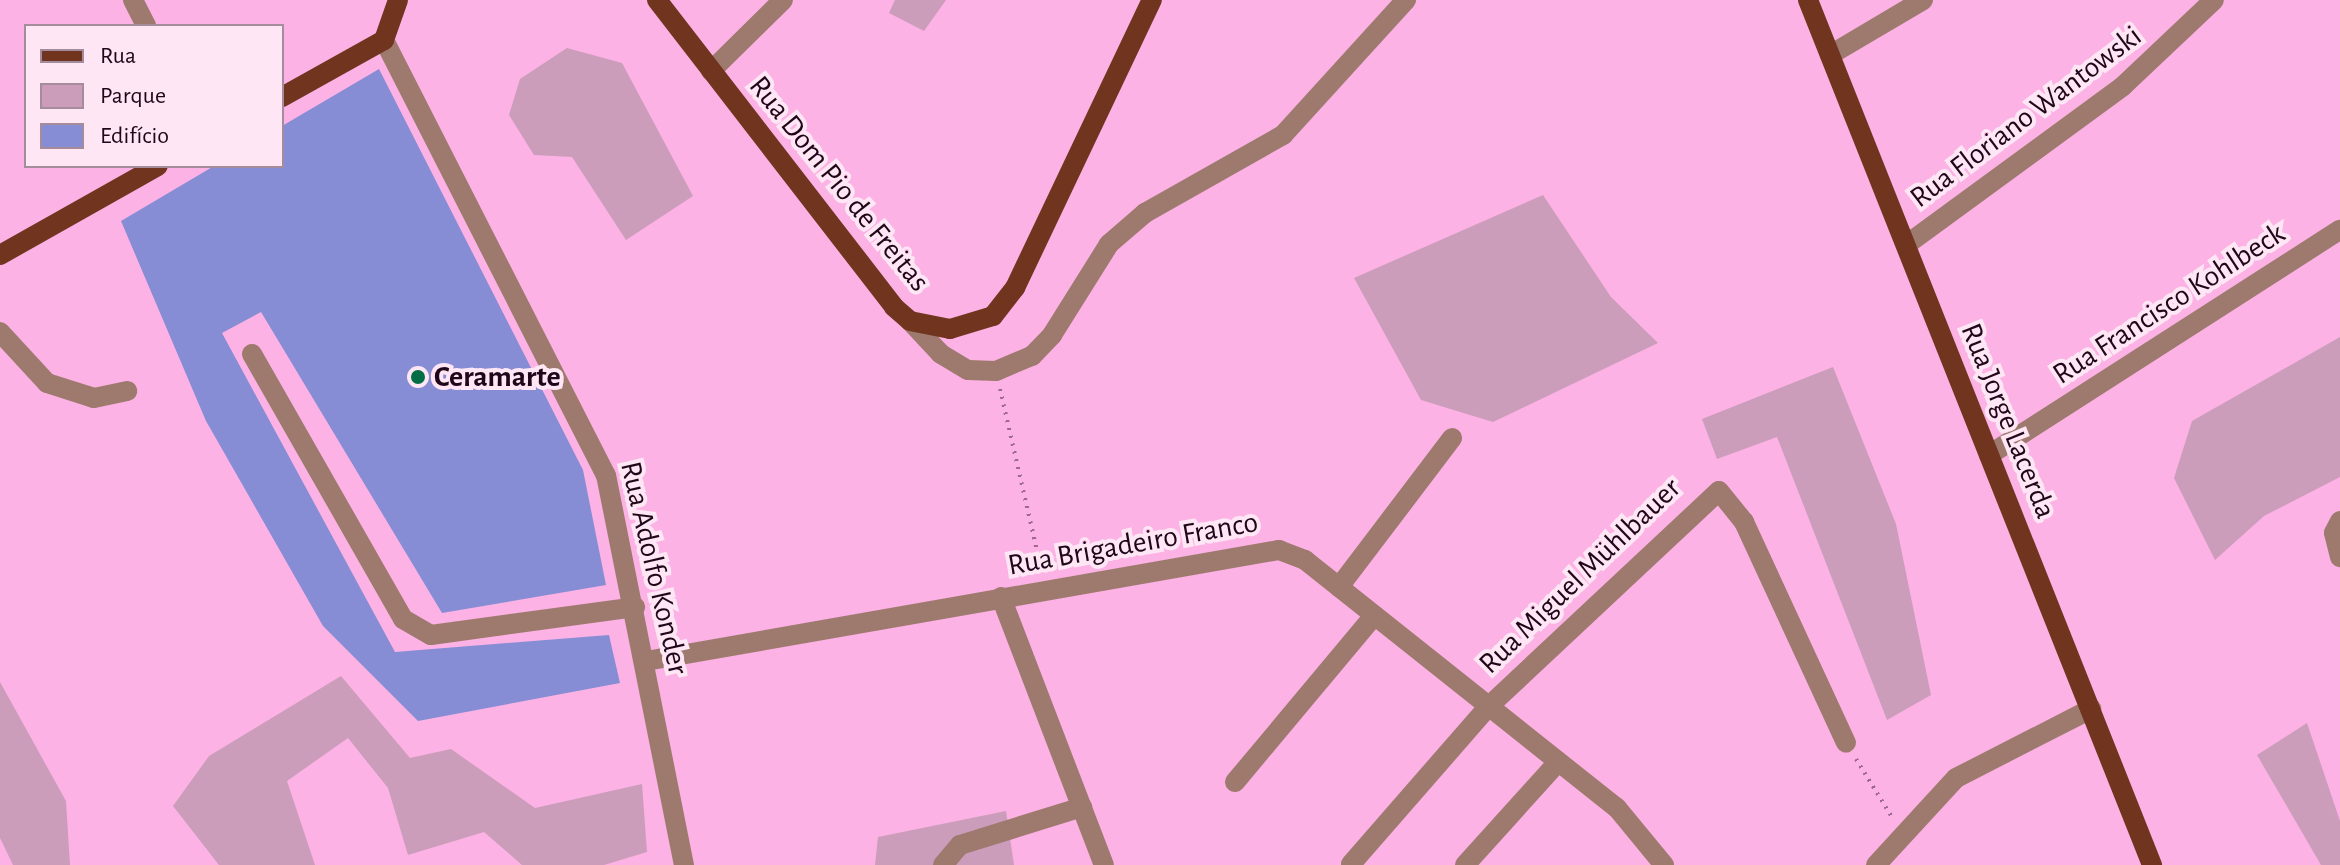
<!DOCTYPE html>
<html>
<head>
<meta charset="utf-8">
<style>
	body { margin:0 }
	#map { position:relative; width:2340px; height:865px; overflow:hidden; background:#fcb2e4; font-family:"Alegreya Sans",sans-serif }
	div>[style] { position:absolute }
	.green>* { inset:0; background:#cb9dbb }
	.building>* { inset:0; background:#868dd5 }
	.path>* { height:4px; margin-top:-2px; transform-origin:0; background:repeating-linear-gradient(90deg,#9d688c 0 2px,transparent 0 8px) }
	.minor>* { height:20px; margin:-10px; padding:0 10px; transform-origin:10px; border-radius:10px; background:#9e7a6e }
	.major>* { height:20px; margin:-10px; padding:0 10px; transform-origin:10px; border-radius:10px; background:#70341f }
	.dots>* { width:22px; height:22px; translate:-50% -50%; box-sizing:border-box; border:4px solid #fee6f5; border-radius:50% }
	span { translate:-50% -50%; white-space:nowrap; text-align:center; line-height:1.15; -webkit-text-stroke:8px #fee6f5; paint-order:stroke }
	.street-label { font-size:30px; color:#1f0618 }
	.poi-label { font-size:30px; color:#1f0618; font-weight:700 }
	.left { translate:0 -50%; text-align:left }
	.legend { position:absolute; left:24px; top:24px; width:260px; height:144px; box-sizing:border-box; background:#fee6f5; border:2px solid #a58c9d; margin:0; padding:10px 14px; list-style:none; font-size:24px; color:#1f0618 }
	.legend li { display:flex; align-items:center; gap:16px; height:40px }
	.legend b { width:40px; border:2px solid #a58c9d }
</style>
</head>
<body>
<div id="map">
	<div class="green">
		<i style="clip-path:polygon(895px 0,946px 0,924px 31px,889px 13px)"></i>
		<i style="clip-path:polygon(567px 48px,622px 63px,693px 196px,626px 240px,572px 157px,534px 155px,509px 115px,520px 79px)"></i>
		<i style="clip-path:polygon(1543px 195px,1611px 297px,1658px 343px,1493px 422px,1421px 400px,1354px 278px)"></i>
		<i style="clip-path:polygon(2340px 337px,2340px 477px,2264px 516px,2215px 560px,2174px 478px,2192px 421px)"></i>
		<i style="clip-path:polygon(1833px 367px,1896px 524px,1931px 695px,1887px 720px,1777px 437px,1717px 459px,1702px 419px)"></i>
		<i style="clip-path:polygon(341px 676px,410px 758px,451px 749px,535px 808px,642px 784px,647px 852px,604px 865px,522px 865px,484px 832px,408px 855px,388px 788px,348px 738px,287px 781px,315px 865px,219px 865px,173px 806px,209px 756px)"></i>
		<i style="clip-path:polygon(0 682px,66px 801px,70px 865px,13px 865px,0 838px)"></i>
		<i style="clip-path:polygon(2307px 723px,2340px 821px,2340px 865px,2321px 865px,2257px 755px)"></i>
		<i style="clip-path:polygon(1006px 811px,1014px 865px,875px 865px,878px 837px)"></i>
	</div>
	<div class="building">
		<i style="clip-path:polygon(379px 69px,583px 470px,606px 585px,442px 613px,261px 312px,222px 333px,395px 652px,609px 635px,620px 683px,418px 721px,323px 626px,206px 421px,121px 221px,214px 166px,282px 166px,282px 126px)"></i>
	</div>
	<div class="path">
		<i style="left:1000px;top:389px;width:188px;rotate:77.1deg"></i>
		<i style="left:1856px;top:759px;width:70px;rotate:58.3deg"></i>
	</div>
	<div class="minor">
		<i style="left:133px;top:0;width:29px;rotate:63deg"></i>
		<i style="left:384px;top:40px;width:488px;rotate:63deg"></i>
		<i style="left:606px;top:475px;width:398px;rotate:78.7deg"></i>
		<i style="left:1830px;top:55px;width:108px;rotate:-30.6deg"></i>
		<i style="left:711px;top:71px;width:101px;rotate:-44.6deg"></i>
		<i style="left:1906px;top:245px;width:269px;rotate:-36.2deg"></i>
		<i style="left:2123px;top:86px;width:125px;rotate:-43.4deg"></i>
		<i style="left:910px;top:321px;width:45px;rotate:46.8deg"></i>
		<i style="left:941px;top:354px;width:31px;rotate:31deg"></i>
		<i style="left:968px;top:370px;width:28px;rotate:2deg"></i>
		<i style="left:996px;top:371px;width:39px;rotate:-23deg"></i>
		<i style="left:1032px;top:356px;width:29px;rotate:-46deg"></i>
		<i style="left:1052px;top:335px;width:107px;rotate:-57.9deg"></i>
		<i style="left:1109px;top:244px;width:48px;rotate:-40.7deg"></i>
		<i style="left:1145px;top:213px;width:159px;rotate:-29.5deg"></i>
		<i style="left:1283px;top:135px;width:183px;rotate:-47.7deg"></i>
		<i style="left:0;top:332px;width:69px;rotate:47.3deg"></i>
		<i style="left:47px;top:383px;width:49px;rotate:17.7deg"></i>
		<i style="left:94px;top:398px;width:34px;rotate:-12deg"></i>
		<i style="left:252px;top:354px;width:305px;rotate:60.3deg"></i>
		<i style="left:403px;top:619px;width:32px;rotate:30deg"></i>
		<i style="left:431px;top:635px;width:206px;rotate:-7.8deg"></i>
		<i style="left:1989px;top:455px;width:417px;rotate:-32.7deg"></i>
		<i style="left:2340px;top:521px;width:13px;rotate:117deg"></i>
		<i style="left:2334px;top:533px;width:25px;rotate:76deg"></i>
		<i style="left:1339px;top:587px;width:187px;rotate:-52.8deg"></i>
		<i style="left:1001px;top:597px;width:287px;rotate:69deg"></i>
		<i style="left:646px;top:661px;width:643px;rotate:-9.95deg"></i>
		<i style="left:1279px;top:550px;width:28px;rotate:21deg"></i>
		<i style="left:1305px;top:560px;width:399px;rotate:38.5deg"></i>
		<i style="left:1617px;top:808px;width:74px;rotate:50.5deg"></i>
		<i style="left:1235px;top:782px;width:217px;rotate:-50.1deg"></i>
		<i style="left:1351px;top:864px;width:208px;rotate:-48.9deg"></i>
		<i style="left:1488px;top:707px;width:316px;rotate:-43.1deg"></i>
		<i style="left:1719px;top:491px;width:40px;rotate:51deg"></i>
		<i style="left:1744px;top:522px;width:243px;rotate:65.2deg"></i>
		<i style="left:943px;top:865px;width:26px;rotate:-50deg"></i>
		<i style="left:960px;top:845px;width:128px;rotate:-17.3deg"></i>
		<i style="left:1465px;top:865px;width:139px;rotate:-47.9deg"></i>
		<i style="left:1876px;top:865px;width:118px;rotate:-47.4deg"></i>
		<i style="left:1956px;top:778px;width:152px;rotate:-27.1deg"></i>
	</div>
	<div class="major">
		<i style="left:657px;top:0;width:388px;rotate:52.3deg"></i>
		<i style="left:894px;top:307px;width:21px;rotate:41deg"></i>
		<i style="left:910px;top:321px;width:41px;rotate:11.3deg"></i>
		<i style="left:950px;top:329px;width:45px;rotate:-16.8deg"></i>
		<i style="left:993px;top:316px;width:36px;rotate:-52deg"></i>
		<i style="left:1015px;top:288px;width:319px;rotate:-64.6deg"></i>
		<i style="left:1808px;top:0;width:931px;rotate:68.31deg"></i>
		<i style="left:282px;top:97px;width:117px;rotate:-29.2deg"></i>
		<i style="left:384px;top:40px;width:42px;rotate:-70.7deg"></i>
		<i style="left:0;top:255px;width:181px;rotate:-29.4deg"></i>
	</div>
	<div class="dots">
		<i style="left:418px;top:377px;background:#036e46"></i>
	</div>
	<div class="street-label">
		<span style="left:2026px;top:117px;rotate:-37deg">Rua Floriano Wantowski</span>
		<span style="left:839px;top:184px;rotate:51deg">Rua Dom Pio de Freitas</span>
		<span style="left:2169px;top:304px;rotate:-33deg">Rua Francisco Kohlbeck</span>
		<span style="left:2008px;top:421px;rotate:68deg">Rua Jorge Lacerda</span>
		<span style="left:1133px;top:544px;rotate:-10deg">Rua Brigadeiro Franco</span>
		<span style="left:654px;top:568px;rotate:77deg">Rua Adolfo Konder</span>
		<span style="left:1580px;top:576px;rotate:-44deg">Rua Miguel Mühlbauer</span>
	</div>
	<div class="poi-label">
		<span class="left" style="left:434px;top:377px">Ceramarte</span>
	</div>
	<ul class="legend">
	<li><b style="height:10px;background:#70341f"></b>Rua</li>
	<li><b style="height:22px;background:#cb9dbb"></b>Parque</li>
	<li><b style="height:22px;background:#868dd5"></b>Edifício</li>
	</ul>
</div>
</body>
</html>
